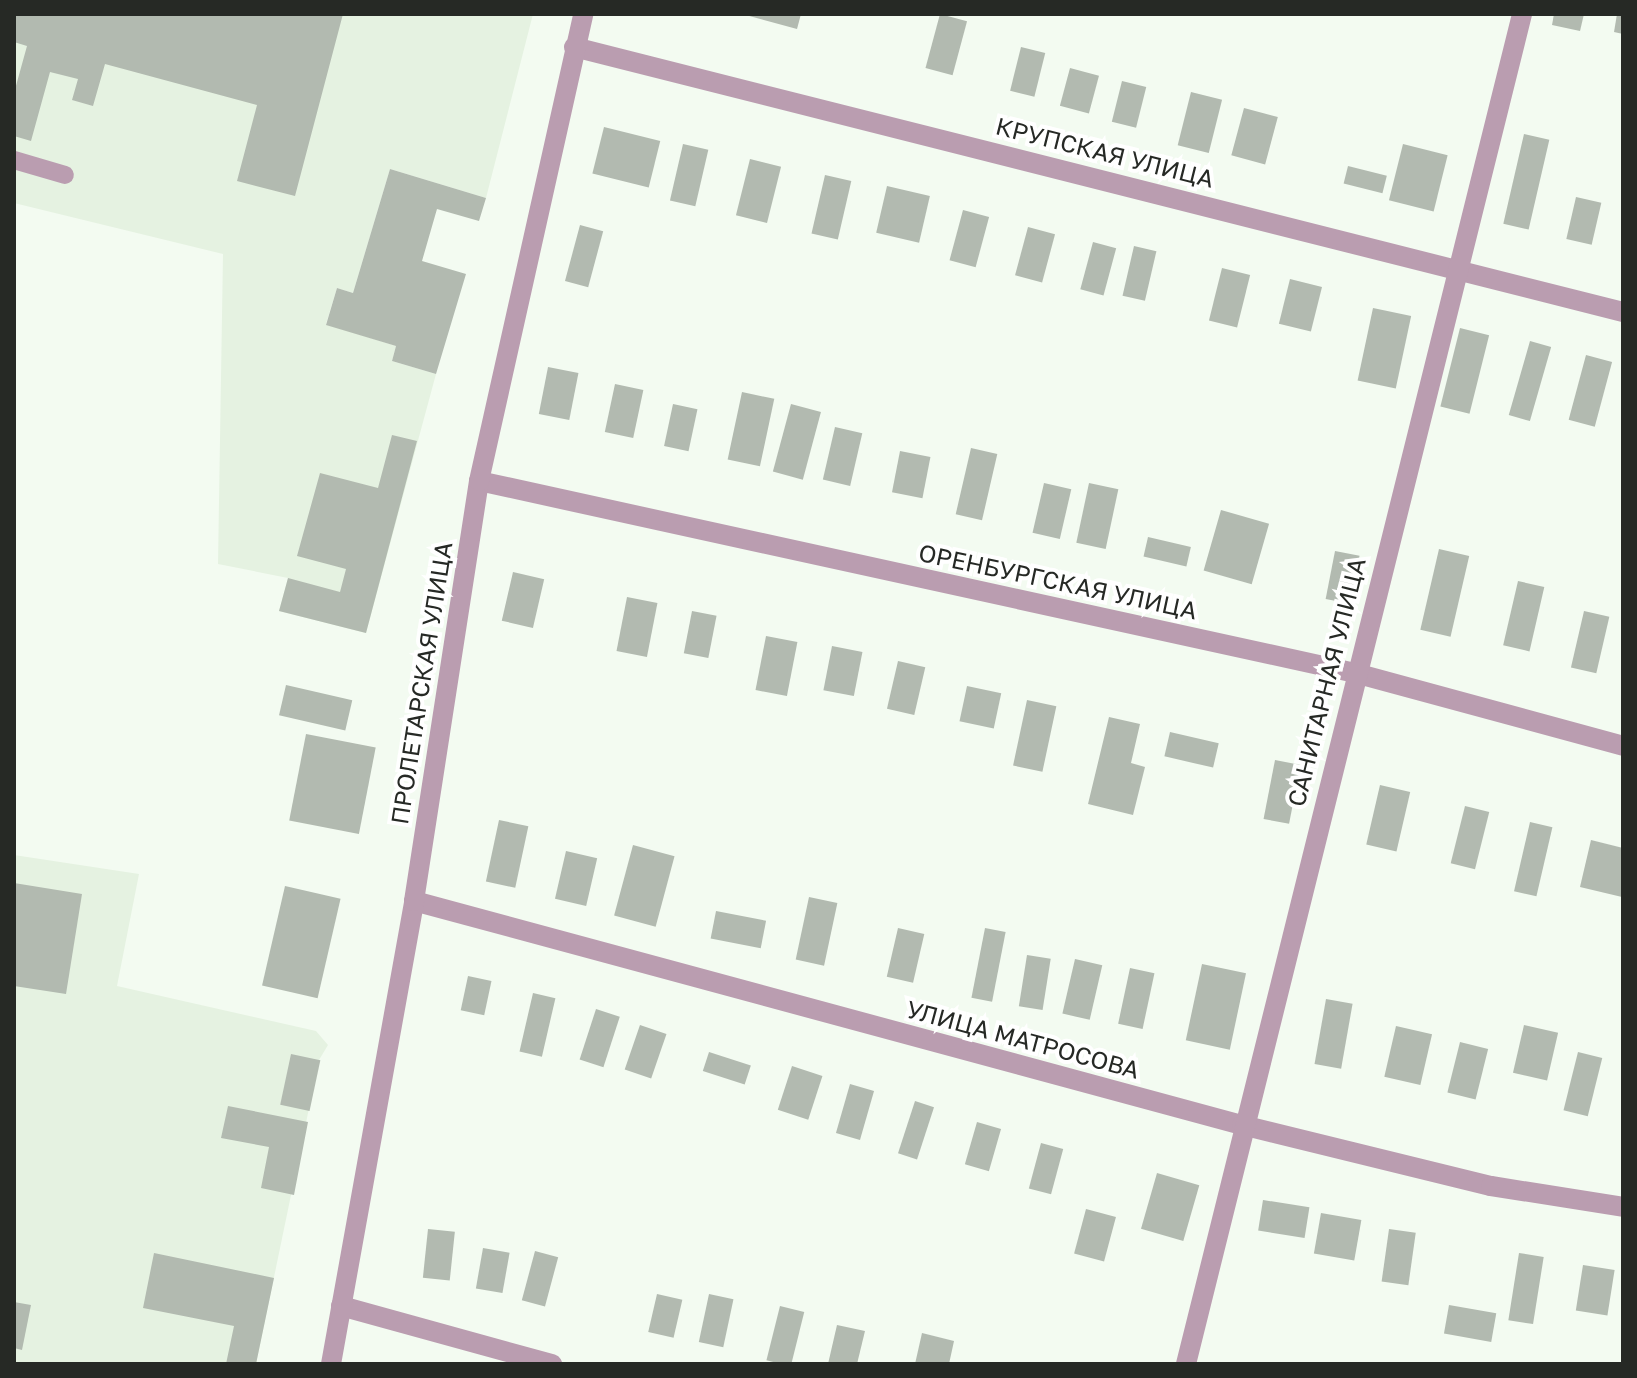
<!DOCTYPE html>
<html>
<head>
<meta charset="utf-8">
<style>
	body { margin:0 }
	#map { position:relative; width:1637px; height:1378px; overflow:hidden; background:#f3fbf1; font-family:"Golos Text",sans-serif }
	div>[style] { position:absolute }
	.built>* { inset:0; background:#e5f2e1 }
	.building>* { inset:0; background:#b2bab0; transform-origin:0 0 }
	.service>* { height:18px; margin:-9px; padding:0 9px; transform-origin:9px; border-radius:9px; background:#ba9db0 }
	.minor>* { height:20px; margin:-10px; padding:0 10px; transform-origin:10px; border-radius:10px; background:#ba9db0 }
	span { translate:-50% -50%; white-space:nowrap; text-align:center; line-height:1.15; -webkit-text-stroke:8px #fff; paint-order:stroke }
	.street-label { font-size:24px; color:#262925 }
	.frame { position:absolute; inset:0; border:16px solid #262925; pointer-events:none }
</style>
</head>
<body>
<div id="map">
	<div class="built">
		<i style="clip-path:polygon(14px 14px,533px 14px,486px 198px,390px 169px,353px 293px,337px 288px,326px 324px,396px 346px,392px 361px,436px 374px,366px 633px,279px 611px,288px 578px,218px 564px,223px 254px,14px 203px)"></i>
		<i style="clip-path:polygon(14px 855px,139px 874px,117px 986px,316px 1031px,328px 1045px,319px 1060px,256px 1364px,14px 1364px)"></i>
	</div>
	<div class="building">
		<i style="clip-path:polygon(14px 14px,343px 14px,295px 196px,237px 181px,257px 105px,105px 64px,93px 106px,72px 100px,78px 79px,50px 72px,31px 141px,14px 136px,14px 93px,27px 46px,14px 42px)"></i>
		<i style="clip-path:polygon(742px 14px,801px 14px,797px 29px)"></i>
		<i style="left:940px;top:14px;width:28px;height:56px;rotate:15deg"></i>
		<i style="clip-path:polygon(1554px 14px,1584px 14px,1580px 31px,1552px 25px)"></i>
		<i style="clip-path:polygon(1617px 14px,1623px 14px,1623px 34px,1614px 32px)"></i>
		<i style="left:1021px;top:47px;width:25px;height:45px;rotate:14deg"></i>
		<i style="left:1070px;top:68px;width:30px;height:39px;rotate:15deg"></i>
		<i style="left:1122px;top:81px;width:25px;height:42px;rotate:14deg"></i>
		<i style="left:1191px;top:92px;width:32px;height:55px;rotate:14deg"></i>
		<i style="left:1244px;top:108px;width:35px;height:49px;rotate:15deg"></i>
		<i style="left:604px;top:127px;width:58px;height:48px;rotate:14deg"></i>
		<i style="left:1524px;top:134px;width:26px;height:92px;rotate:13deg"></i>
		<i style="left:683px;top:144px;width:26px;height:58px;rotate:13deg"></i>
		<i style="left:1403px;top:144px;width:46px;height:58px;rotate:14deg"></i>
		<i style="left:750px;top:159px;width:32px;height:58px;rotate:14deg"></i>
		<i style="left:1348px;top:166px;width:40px;height:18px;rotate:14deg"></i>
		<i style="clip-path:polygon(390px 169px,486px 198px,479px 221px,437px 209px,422px 261px,466px 274px,436px 374px,392px 361px,396px 346px,326px 325px,337px 288px,353px 293px)"></i>
		<i style="left:825px;top:175px;width:27px;height:60px;rotate:13deg"></i>
		<i style="left:887px;top:186px;width:44px;height:48px;rotate:13deg"></i>
		<i style="left:1576px;top:197px;width:26px;height:43px;rotate:13deg"></i>
		<i style="left:963px;top:210px;width:27px;height:52px;rotate:15deg"></i>
		<i style="left:580px;top:225px;width:24px;height:58px;rotate:15deg"></i>
		<i style="left:1028px;top:227px;width:28px;height:50px;rotate:15deg"></i>
		<i style="left:1093px;top:242px;width:24px;height:49px;rotate:15deg"></i>
		<i style="left:1134px;top:246px;width:23px;height:51px;rotate:13deg"></i>
		<i style="left:1222px;top:268px;width:29px;height:54px;rotate:14deg"></i>
		<i style="left:1290px;top:279px;width:33px;height:46px;rotate:14deg"></i>
		<i style="left:1373px;top:308px;width:39px;height:74px;rotate:12deg"></i>
		<i style="left:1460px;top:328px;width:30px;height:81px;rotate:14deg"></i>
		<i style="left:1530px;top:341px;width:22px;height:77px;rotate:16deg"></i>
		<i style="left:1586px;top:355px;width:27px;height:67px;rotate:15deg"></i>
		<i style="left:548px;top:367px;width:31px;height:48px;rotate:11deg"></i>
		<i style="left:615px;top:384px;width:29px;height:49px;rotate:12deg"></i>
		<i style="left:742px;top:392px;width:33px;height:69px;rotate:12deg"></i>
		<i style="left:673px;top:404px;width:25px;height:43px;rotate:12deg"></i>
		<i style="left:791px;top:404px;width:31px;height:70px;rotate:15deg"></i>
		<i style="left:835px;top:427px;width:28px;height:54px;rotate:13deg"></i>
		<i style="clip-path:polygon(392px 435px,417px 441px,366px 633px,279px 611px,288px 578px,340px 592px,346px 569px,297px 556px,320px 473px,378px 488px)"></i>
		<i style="left:971px;top:448px;width:27px;height:68px;rotate:13deg"></i>
		<i style="left:900px;top:451px;width:31px;height:42px;rotate:11deg"></i>
		<i style="left:1044px;top:483px;width:28px;height:51px;rotate:13deg"></i>
		<i style="left:1089px;top:483px;width:30px;height:61px;rotate:12deg"></i>
		<i style="left:1221px;top:510px;width:50px;height:63px;rotate:16deg"></i>
		<i style="left:1148px;top:537px;width:44px;height:20px;rotate:13deg"></i>
		<i style="left:1439px;top:549px;width:31px;height:83px;rotate:13deg"></i>
		<i style="left:1335px;top:551px;width:25px;height:49px;rotate:11deg"></i>
		<i style="left:513px;top:572px;width:32px;height:50px;rotate:13deg"></i>
		<i style="left:1518px;top:581px;width:27px;height:66px;rotate:13deg"></i>
		<i style="left:627px;top:597px;width:31px;height:55px;rotate:11deg"></i>
		<i style="left:692px;top:611px;width:25px;height:43px;rotate:11deg"></i>
		<i style="left:1584px;top:611px;width:26px;height:58px;rotate:13deg"></i>
		<i style="left:766px;top:636px;width:32px;height:55px;rotate:11deg"></i>
		<i style="left:832px;top:646px;width:31px;height:45px;rotate:11deg"></i>
		<i style="left:898px;top:661px;width:28px;height:49px;rotate:13deg"></i>
		<i style="left:286px;top:685px;width:68px;height:31px;rotate:13deg"></i>
		<i style="left:967px;top:686px;width:35px;height:36px;rotate:12deg"></i>
		<i style="left:1027px;top:700px;width:30px;height:67px;rotate:12deg"></i>
		<i style="clip-path:polygon(1109px 717px,1140px 724px,1131px 763px,1145px 767px,1133px 815px,1088px 804px)"></i>
		<i style="left:1170px;top:732px;width:50px;height:25px;rotate:13deg"></i>
		<i style="left:306px;top:734px;width:71px;height:88px;rotate:11deg"></i>
		<i style="left:1275px;top:760px;width:26px;height:60px;rotate:11deg"></i>
		<i style="left:1380px;top:785px;width:31px;height:61px;rotate:13deg"></i>
		<i style="left:1465px;top:806px;width:25px;height:59px;rotate:14deg"></i>
		<i style="left:499px;top:820px;width:30px;height:63px;rotate:12deg"></i>
		<i style="left:1530px;top:822px;width:23px;height:71px;rotate:13deg"></i>
		<i style="clip-path:polygon(1591px 840px,1623px 848px,1622px 897px,1580px 887px)"></i>
		<i style="left:633px;top:845px;width:43px;height:73px;rotate:15deg"></i>
		<i style="left:566px;top:851px;width:32px;height:49px;rotate:13deg"></i>
		<i style="clip-path:polygon(14px 883px,82px 894px,66px 994px,14px 986px)"></i>
		<i style="left:285px;top:886px;width:57px;height:102px;rotate:13deg"></i>
		<i style="left:809px;top:897px;width:29px;height:64px;rotate:12deg"></i>
		<i style="left:716px;top:911px;width:51px;height:28px;rotate:11deg"></i>
		<i style="left:898px;top:928px;width:27px;height:50px;rotate:13deg"></i>
		<i style="left:985px;top:928px;width:21px;height:71px;rotate:11deg"></i>
		<i style="left:1027px;top:955px;width:24px;height:52px;rotate:9deg"></i>
		<i style="left:1075px;top:959px;width:28px;height:56px;rotate:13deg"></i>
		<i style="left:1202px;top:964px;width:45px;height:78px;rotate:12deg"></i>
		<i style="left:1130px;top:968px;width:25px;height:57px;rotate:12deg"></i>
		<i style="left:468px;top:976px;width:24px;height:35px;rotate:12deg"></i>
		<i style="left:533px;top:993px;width:23px;height:60px;rotate:13deg"></i>
		<i style="left:1326px;top:999px;width:27px;height:66px;rotate:10deg"></i>
		<i style="left:596px;top:1009px;width:25px;height:53px;rotate:18deg"></i>
		<i style="left:640px;top:1025px;width:28px;height:47px;rotate:19deg"></i>
		<i style="left:1524px;top:1025px;width:35px;height:49px;rotate:13deg"></i>
		<i style="left:1396px;top:1026px;width:37px;height:52px;rotate:13deg"></i>
		<i style="left:1460px;top:1042px;width:29px;height:52px;rotate:14deg"></i>
		<i style="left:709px;top:1052px;width:44px;height:20px;rotate:18deg"></i>
		<i style="left:1578px;top:1052px;width:25px;height:60px;rotate:14deg"></i>
		<i style="left:291px;top:1054px;width:30px;height:52px;rotate:12deg"></i>
		<i style="left:792px;top:1066px;width:32px;height:46px;rotate:18deg"></i>
		<i style="left:850px;top:1084px;width:25px;height:51px;rotate:16deg"></i>
		<i style="left:915px;top:1101px;width:20px;height:55px;rotate:18deg"></i>
		<i style="clip-path:polygon(228px 1106px,308px 1122px,294px 1195px,261px 1188px,269px 1147px,221px 1138px)"></i>
		<i style="left:977px;top:1122px;width:25px;height:44px;rotate:16deg"></i>
		<i style="left:1041px;top:1143px;width:23px;height:47px;rotate:15deg"></i>
		<i style="left:1157px;top:1173px;width:44px;height:58px;rotate:16deg"></i>
		<i style="left:1263px;top:1200px;width:47px;height:31px;rotate:9deg"></i>
		<i style="left:1086px;top:1209px;width:31px;height:46px;rotate:15deg"></i>
		<i style="left:1321px;top:1213px;width:41px;height:41px;rotate:10deg"></i>
		<i style="left:428px;top:1229px;width:27px;height:49px;rotate:6deg"></i>
		<i style="left:1389px;top:1229px;width:27px;height:53px;rotate:8deg"></i>
		<i style="left:483px;top:1248px;width:27px;height:41px;rotate:10deg"></i>
		<i style="left:535px;top:1251px;width:24px;height:51px;rotate:15deg"></i>
		<i style="clip-path:polygon(154px 1253px,274px 1278px,256px 1364px,226px 1364px,234px 1326px,143px 1308px)"></i>
		<i style="left:1519px;top:1253px;width:25px;height:68px;rotate:9deg"></i>
		<i style="left:1583px;top:1265px;width:32px;height:46px;rotate:9deg"></i>
		<i style="left:657px;top:1294px;width:26px;height:39px;rotate:13deg"></i>
		<i style="left:709px;top:1294px;width:25px;height:49px;rotate:12deg"></i>
		<i style="clip-path:polygon(14px 1302px,31px 1305px,22px 1350px,14px 1348px)"></i>
		<i style="left:1449px;top:1305px;width:48px;height:29px;rotate:10deg"></i>
		<i style="left:780px;top:1306px;width:25px;height:56px;rotate:14deg"></i>
		<i style="clip-path:polygon(837px 1325px,865px 1331px,857px 1364px,828px 1364px)"></i>
		<i style="clip-path:polygon(922px 1333px,954px 1341px,949px 1364px,915px 1364px)"></i>
	</div>
	<div class="service">
		<i style="left:14px;top:160px;width:53px;rotate:16.4deg"></i>
	</div>
	<div class="minor">
		<i style="left:574px;top:47px;width:1082px;rotate:14.18deg"></i>
		<i style="left:479px;top:481px;width:897px;rotate:12.36deg"></i>
		<i style="left:1355px;top:673px;width:278px;rotate:15.2deg"></i>
		<i style="left:414px;top:901px;width:858px;rotate:15.14deg"></i>
		<i style="left:1242px;top:1125px;width:256px;rotate:13.8deg"></i>
		<i style="left:1491px;top:1186px;width:134px;rotate:9deg"></i>
		<i style="left:341px;top:1306px;width:219px;rotate:15.4deg"></i>
		<i style="left:331px;top:1364px;width:470px;rotate:-79.8deg"></i>
		<i style="left:414px;top:901px;width:425px;rotate:-81.2deg"></i>
		<i style="left:479px;top:481px;width:478px;rotate:-77.4deg"></i>
		<i style="left:1186px;top:1364px;width:1391px;rotate:-76.02deg"></i>
	</div>
	<div class="street-label">
		<span style="left:1105px;top:152px;rotate:14deg">КРУПСКАЯ УЛИЦА</span>
		<span style="left:1058px;top:581px;rotate:12deg">ОРЕНБУРГСКАЯ УЛИЦА</span>
		<span style="left:1326px;top:682px;rotate:-76deg">САНИТАРНАЯ УЛИЦА</span>
		<span style="left:421px;top:683px;rotate:-81deg">ПРОЛЕТАРСКАЯ УЛИЦА</span>
		<span style="left:1023px;top:1039px;rotate:15deg">УЛИЦА МАТРОСОВА</span>
	</div>
	<div class="frame"></div>
</div>
</body>
</html>
